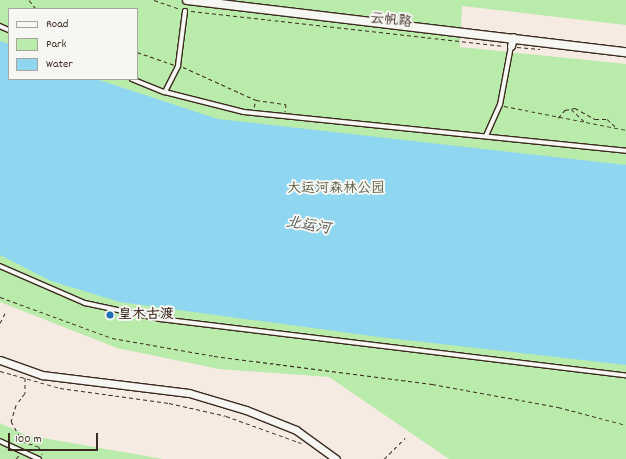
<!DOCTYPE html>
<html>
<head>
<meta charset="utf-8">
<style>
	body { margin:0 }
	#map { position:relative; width:626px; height:459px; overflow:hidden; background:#f5ebe3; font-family:Dekko,"LXGW WenKai TC",sans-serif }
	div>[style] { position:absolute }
	.green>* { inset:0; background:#b9ebab }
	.water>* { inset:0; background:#8fd7f0 }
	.path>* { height:1px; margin-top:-0.5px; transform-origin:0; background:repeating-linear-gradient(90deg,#3b2a1e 0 4px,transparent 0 7px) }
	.roads { filter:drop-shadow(1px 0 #3b2a1e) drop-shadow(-1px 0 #3b2a1e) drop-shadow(0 1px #3b2a1e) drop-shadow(0 -1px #3b2a1e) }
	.service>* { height:3.5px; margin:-1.75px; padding:0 1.75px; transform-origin:1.75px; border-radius:1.75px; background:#f6f6f2 }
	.minor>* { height:7px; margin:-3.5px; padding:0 3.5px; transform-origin:3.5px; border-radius:3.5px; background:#f6f6f2 }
	.tertiary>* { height:8px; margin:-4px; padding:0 4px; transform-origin:4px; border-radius:4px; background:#f6f6f2 }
	.dots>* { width:11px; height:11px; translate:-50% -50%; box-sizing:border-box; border:2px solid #f6f6f2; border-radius:50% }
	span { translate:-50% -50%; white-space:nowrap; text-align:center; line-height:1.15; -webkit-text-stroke:4px #f6f6f2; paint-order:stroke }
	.street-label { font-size:14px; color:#3b2a1e }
	.park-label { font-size:14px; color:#5a5a41 }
	.poi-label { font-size:14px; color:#3b2a1e; font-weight:700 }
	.left { translate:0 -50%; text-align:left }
	.water-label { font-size:15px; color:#505552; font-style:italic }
	.legend { position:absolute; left:8px; top:8px; width:130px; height:72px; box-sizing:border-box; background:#f6f6f2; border:1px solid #aba49d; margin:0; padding:5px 7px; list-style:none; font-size:12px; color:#3b2a1e }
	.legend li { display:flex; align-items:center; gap:8px; height:20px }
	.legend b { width:20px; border:1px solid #aba49d }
	.scale { position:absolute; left:8px; top:433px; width:90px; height:18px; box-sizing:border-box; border:2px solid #3b2a1e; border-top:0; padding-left:5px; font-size:12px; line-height:14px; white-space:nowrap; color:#3b2a1e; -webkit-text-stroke:3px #f6f6f2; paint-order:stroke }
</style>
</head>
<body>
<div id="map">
	<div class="green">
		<i style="clip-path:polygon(evenodd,0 0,626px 0,626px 25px,462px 6px,460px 47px,626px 64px,626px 459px,449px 459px,329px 377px,219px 369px,117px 348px,0 302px,0 0,9px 9px,137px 9px,137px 79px,9px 79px,9px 9px)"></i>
		<i style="clip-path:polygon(0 423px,26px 435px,163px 459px,0 459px)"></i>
	</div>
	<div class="water">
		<i style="clip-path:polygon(0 41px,9px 44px,9px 79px,96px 79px,218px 119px,626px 165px,626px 365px,379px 337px,120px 302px,51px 281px,0 255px)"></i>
	</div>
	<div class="path">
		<i style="left:29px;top:0;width:11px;rotate:52deg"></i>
		<i style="left:154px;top:0;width:28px;rotate:19deg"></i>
		<i style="left:191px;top:11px;width:315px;rotate:6.4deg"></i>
		<i style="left:517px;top:47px;width:23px;rotate:5deg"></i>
		<i style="left:137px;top:52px;width:39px;rotate:19deg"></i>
		<i style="left:183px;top:67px;width:80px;rotate:24.3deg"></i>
		<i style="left:256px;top:100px;width:30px;rotate:8deg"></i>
		<i style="left:286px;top:104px;width:8px;rotate:97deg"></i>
		<i style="left:504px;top:106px;width:124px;rotate:11.1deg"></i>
		<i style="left:254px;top:107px;width:6px;rotate:-72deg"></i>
		<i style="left:571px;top:109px;width:21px;rotate:43deg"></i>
		<i style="left:558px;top:118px;width:11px;rotate:-49deg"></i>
		<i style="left:565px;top:110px;width:10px;rotate:-11deg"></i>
		<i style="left:575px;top:108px;width:23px;rotate:29deg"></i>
		<i style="left:595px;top:119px;width:12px"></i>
		<i style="left:607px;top:119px;width:13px;rotate:42deg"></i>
		<i style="left:0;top:297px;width:119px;rotate:20.1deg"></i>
		<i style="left:112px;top:338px;width:104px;rotate:10deg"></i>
		<i style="left:214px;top:356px;width:220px;rotate:7.3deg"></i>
		<i style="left:432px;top:384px;width:128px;rotate:10.3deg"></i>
		<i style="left:558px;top:407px;width:70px;rotate:14.8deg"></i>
		<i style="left:0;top:323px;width:11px;rotate:-63deg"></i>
		<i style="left:0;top:371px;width:62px;rotate:15.8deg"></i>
		<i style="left:60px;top:388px;width:110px;rotate:7.8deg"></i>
		<i style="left:169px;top:403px;width:58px;rotate:12.8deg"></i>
		<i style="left:226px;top:416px;width:80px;rotate:19.8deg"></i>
		<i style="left:25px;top:377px;width:16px;rotate:90deg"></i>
		<i style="left:25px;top:393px;width:15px;rotate:127deg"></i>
		<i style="left:16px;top:405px;width:17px;rotate:107deg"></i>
		<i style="left:11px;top:421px;width:23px;rotate:61deg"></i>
		<i style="left:22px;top:441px;width:18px;rotate:19deg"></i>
		<i style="left:39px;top:447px;width:8px;rotate:67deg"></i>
		<i style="left:16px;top:459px;width:5px;rotate:-53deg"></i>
		<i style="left:384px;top:459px;width:30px;rotate:-45deg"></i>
	</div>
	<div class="roads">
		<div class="service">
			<i style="left:0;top:26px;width:10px;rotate:24deg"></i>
			<i style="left:132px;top:79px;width:35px;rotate:22deg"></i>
			<i style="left:165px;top:92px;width:81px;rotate:14.2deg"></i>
			<i style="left:244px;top:112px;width:384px;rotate:5.8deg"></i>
			<i style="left:165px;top:92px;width:29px;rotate:-63deg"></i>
			<i style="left:178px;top:66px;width:55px;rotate:-82.7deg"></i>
			<i style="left:486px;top:136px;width:34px;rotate:-66deg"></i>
			<i style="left:500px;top:105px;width:60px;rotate:-79.4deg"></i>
			<i style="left:0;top:266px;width:93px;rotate:23.5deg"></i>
			<i style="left:85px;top:303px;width:77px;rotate:12deg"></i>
			<i style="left:160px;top:319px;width:469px;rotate:6.9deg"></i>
			<i style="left:0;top:441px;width:43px;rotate:24.8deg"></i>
		</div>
		<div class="minor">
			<i style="left:511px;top:46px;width:9px;rotate:-77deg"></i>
			<i style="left:0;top:360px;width:45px;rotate:19.7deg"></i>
			<i style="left:42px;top:375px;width:148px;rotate:7deg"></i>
			<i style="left:189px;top:393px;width:59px;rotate:16.6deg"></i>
			<i style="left:246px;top:410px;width:54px;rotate:21.8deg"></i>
			<i style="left:296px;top:430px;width:49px;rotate:35.9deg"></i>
		</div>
		<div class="tertiary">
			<i style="left:187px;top:0;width:442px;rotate:6.8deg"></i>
		</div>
	</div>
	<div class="dots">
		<i style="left:110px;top:315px;background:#1f6fb2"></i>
	</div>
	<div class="street-label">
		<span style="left:391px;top:21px;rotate:6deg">云帆路</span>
	</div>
	<div class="park-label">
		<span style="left:336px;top:189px">大运河森林公园</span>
	</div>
	<div class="poi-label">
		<span class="left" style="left:118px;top:315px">皇木古渡</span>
	</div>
	<div class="water-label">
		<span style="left:308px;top:227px;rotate:9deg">北运河</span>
	</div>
	<ul class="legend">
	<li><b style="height:5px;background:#f6f6f2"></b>Road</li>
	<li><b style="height:11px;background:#b9ebab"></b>Park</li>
	<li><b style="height:11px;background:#8fd7f0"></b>Water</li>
	</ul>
	<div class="scale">100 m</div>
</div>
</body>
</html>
